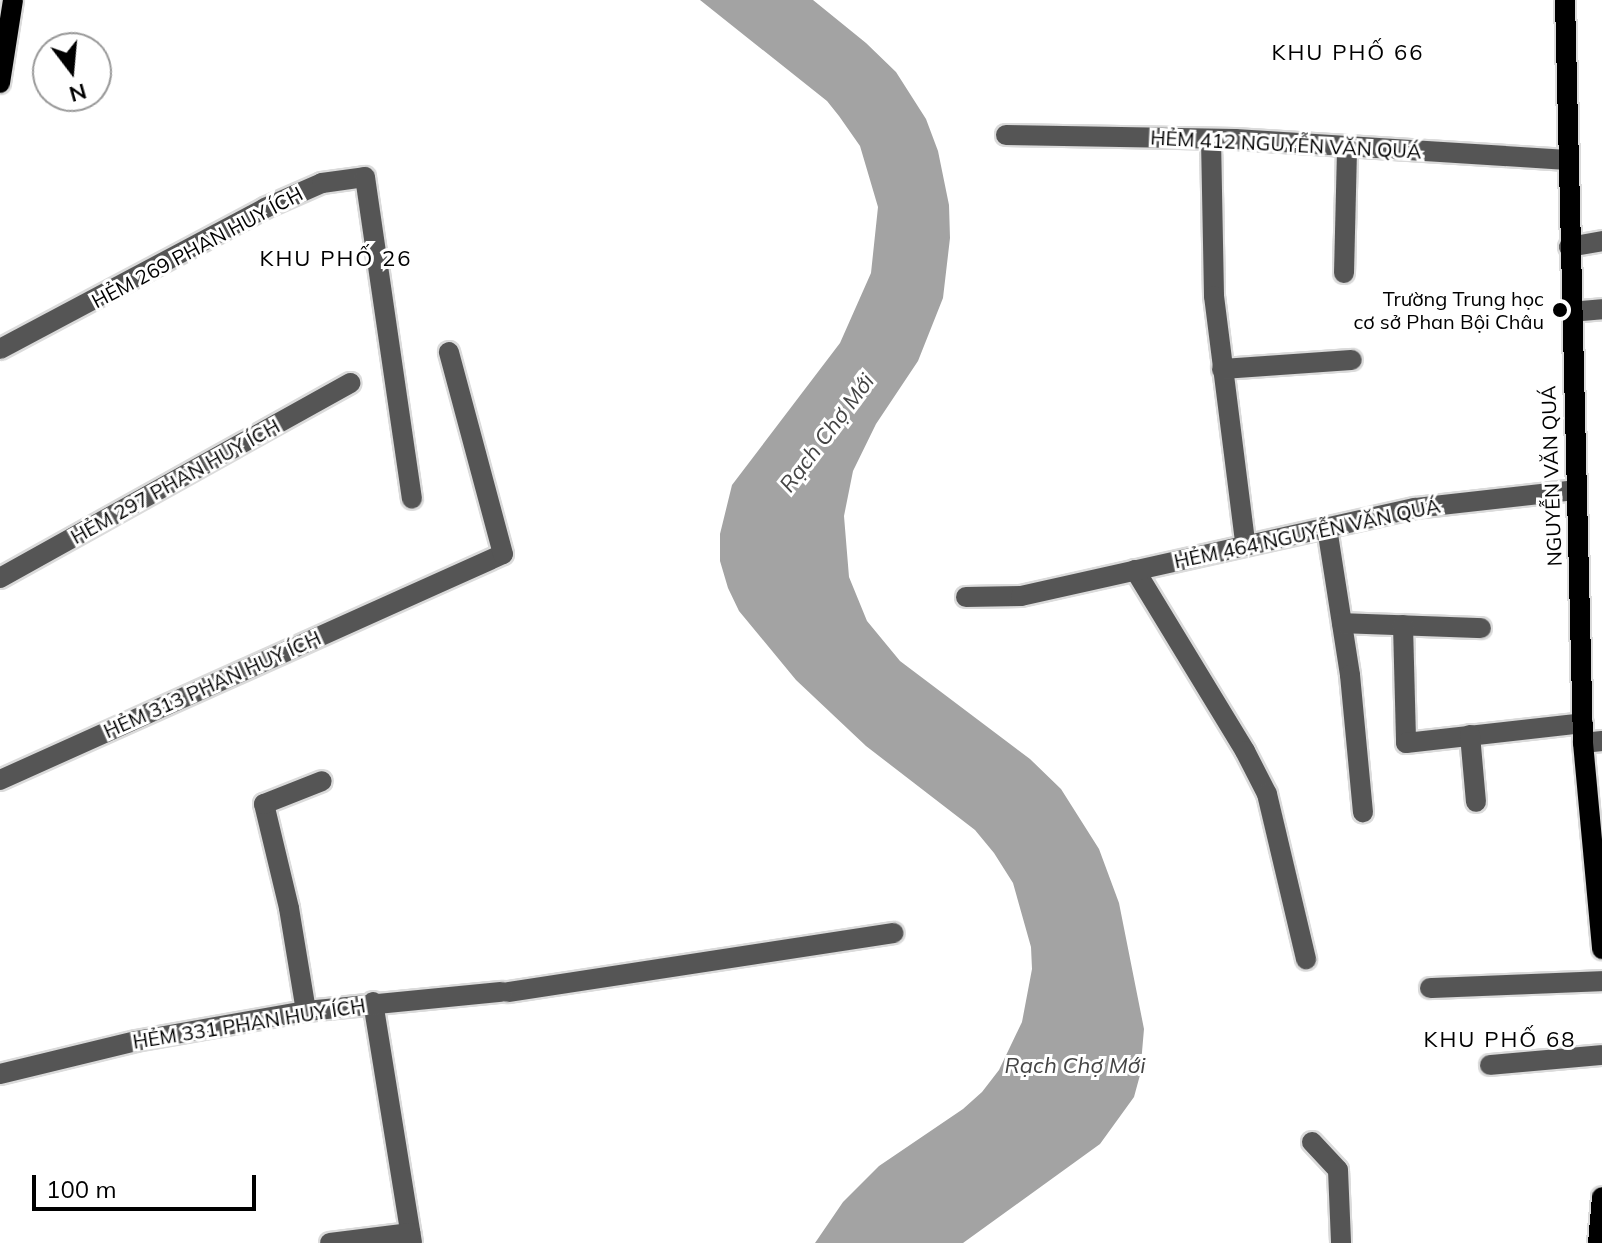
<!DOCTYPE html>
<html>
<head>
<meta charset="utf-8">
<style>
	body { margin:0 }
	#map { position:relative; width:1602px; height:1243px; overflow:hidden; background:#fff; font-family:Mulish,sans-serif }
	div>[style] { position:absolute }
	.water>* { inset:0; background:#a3a3a3 }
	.roads { filter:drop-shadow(2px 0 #dbdbdb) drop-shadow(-2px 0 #dbdbdb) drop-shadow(0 2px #dbdbdb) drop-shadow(0 -2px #dbdbdb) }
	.minor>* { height:20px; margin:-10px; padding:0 10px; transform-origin:10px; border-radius:10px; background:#555 }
	.major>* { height:20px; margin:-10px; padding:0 10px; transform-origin:10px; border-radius:10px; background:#000 }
	.dots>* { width:22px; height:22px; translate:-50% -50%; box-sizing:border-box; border:4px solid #fff; border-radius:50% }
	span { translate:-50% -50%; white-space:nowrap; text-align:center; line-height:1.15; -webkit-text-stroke:6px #fff; paint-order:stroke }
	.street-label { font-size:20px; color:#000 }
	.poi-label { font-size:20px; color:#000 }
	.right { translate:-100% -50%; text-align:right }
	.neighbourhood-label { font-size:22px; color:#000; letter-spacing:2px }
	.water-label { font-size:22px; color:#444; font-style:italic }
	.north { position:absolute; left:32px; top:32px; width:80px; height:80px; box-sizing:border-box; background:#fff; border:2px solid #999; border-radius:50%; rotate:164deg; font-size:22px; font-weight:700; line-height:32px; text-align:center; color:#000 }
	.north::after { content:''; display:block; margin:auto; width:28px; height:36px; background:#000; clip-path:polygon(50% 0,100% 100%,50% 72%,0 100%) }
	.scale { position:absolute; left:32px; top:1175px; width:224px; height:36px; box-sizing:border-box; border:4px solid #000; border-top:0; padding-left:10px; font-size:24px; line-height:28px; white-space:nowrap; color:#000; -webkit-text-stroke:6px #fff; paint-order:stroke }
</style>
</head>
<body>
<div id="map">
	<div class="water">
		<i style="clip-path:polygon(700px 0,813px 0,866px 43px,896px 72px,926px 119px,938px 151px,949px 205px,950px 238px,943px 298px,918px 361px,876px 424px,853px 471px,844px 516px,849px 577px,867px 621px,900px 661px,1030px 759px,1061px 789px,1099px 849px,1119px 903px,1144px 1029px,1140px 1075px,1134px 1097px,1100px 1144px,963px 1243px,815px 1243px,843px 1202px,879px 1166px,963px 1109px,982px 1092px,999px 1070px,1022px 1022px,1032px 969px,1031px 947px,1013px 883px,994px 853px,975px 830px,866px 746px,796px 680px,739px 611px,728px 588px,720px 561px,720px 534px,732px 485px,840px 343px,871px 273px,878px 207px,860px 146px,839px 116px,827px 101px)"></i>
	</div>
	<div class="roads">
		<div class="minor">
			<i style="left:1006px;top:135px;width:229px;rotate:1deg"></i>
			<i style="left:1235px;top:139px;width:333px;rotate:3.6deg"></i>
			<i style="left:1211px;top:139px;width:157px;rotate:88.9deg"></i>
			<i style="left:1214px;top:296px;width:249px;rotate:82.8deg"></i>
			<i style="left:1569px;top:247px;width:34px;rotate:-10deg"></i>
			<i style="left:1344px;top:273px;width:127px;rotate:-88.6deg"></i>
			<i style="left:1570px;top:312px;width:32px;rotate:-5deg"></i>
			<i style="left:0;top:349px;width:300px;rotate:-28deg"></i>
			<i style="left:265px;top:208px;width:62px;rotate:-23.7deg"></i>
			<i style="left:322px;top:183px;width:43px;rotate:-7.9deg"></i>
			<i style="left:365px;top:177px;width:325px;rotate:81.7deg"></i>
			<i style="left:1222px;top:369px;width:130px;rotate:-4deg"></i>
			<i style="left:1327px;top:528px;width:149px;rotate:81.1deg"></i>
			<i style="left:1350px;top:675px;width:138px;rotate:84.6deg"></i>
			<i style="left:1135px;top:570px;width:212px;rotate:58.7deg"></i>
			<i style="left:1245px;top:751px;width:48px;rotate:62.9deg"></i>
			<i style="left:1267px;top:794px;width:170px;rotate:76.7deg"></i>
			<i style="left:0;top:578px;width:401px;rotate:-29.1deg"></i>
			<i style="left:966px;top:597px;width:55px;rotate:-1deg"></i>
			<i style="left:1021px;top:596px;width:404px;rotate:-12.6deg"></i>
			<i style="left:1415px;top:508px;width:162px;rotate:-6.4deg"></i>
			<i style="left:1342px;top:623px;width:139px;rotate:2.1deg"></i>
			<i style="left:1403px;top:625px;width:118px;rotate:88.5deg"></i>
			<i style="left:1406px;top:743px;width:178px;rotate:-6.4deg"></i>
			<i style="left:1470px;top:735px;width:67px;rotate:84.9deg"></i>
			<i style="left:1583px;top:743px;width:19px;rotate:-6deg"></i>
			<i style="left:0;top:780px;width:551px;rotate:-24.19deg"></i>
			<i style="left:503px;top:554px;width:209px;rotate:-105deg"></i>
			<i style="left:1430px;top:988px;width:172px;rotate:-2.3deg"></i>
			<i style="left:508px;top:992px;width:390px;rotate:-8.7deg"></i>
			<i style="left:373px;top:1002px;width:244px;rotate:80.8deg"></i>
			<i style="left:306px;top:1011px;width:104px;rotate:-99.4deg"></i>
			<i style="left:289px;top:908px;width:107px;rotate:-103.5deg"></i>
			<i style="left:264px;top:804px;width:62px;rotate:-21.6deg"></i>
			<i style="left:1490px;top:1065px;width:112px;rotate:-5.1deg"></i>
			<i style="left:0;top:1074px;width:140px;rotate:-13.6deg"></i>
			<i style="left:136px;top:1041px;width:173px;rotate:-10deg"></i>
			<i style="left:306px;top:1011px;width:196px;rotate:-5.6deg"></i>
			<i style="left:1312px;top:1142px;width:38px;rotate:47deg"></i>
			<i style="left:1338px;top:1170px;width:73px;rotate:87.6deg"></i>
			<i style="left:330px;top:1243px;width:81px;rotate:-7.1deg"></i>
		</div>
		<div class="major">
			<i style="left:1565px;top:0;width:743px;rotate:88.61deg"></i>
			<i style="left:1583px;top:743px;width:207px;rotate:84.7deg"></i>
			<i style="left:0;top:83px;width:84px;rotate:-81.1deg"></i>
			<i style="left:1598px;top:1243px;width:46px;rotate:-85deg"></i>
		</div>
	</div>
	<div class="dots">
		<i style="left:1560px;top:310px;background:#000"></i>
	</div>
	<div class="street-label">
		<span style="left:1286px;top:144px;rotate:3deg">HẺM 412 NGUYỄN VĂN QUÁ</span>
		<span style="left:197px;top:247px;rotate:-28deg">HẺM 269 PHAN HUY ÍCH</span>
		<span style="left:1551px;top:476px;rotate:-92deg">NGUYỄN VĂN QUÁ</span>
		<span style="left:175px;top:481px;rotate:-29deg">HẺM 297 PHAN HUY ÍCH</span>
		<span style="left:1307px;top:533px;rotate:-12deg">HẺM 464 NGUYỄN VĂN QUÁ</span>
		<span style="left:212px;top:684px;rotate:-24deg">HẺM 313 PHAN HUY ÍCH</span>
		<span style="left:249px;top:1023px;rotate:-9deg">HẺM 331 PHAN HUY ÍCH</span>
	</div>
	<div class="poi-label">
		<span class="right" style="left:1544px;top:310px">Trường Trung học<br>cơ sở Phan Bội Châu</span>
	</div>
	<div class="neighbourhood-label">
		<span style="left:1348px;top:53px">KHU PHỐ 66</span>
		<span style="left:336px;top:259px">KHU PHỐ 26</span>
		<span style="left:1500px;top:1040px">KHU PHỐ 68</span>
	</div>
	<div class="water-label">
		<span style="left:827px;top:433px;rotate:-53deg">Rạch Chợ Mới</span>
		<span style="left:1075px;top:1066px">Rạch Chợ Mới</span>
	</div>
	<div class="north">N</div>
	<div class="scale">100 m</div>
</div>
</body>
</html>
